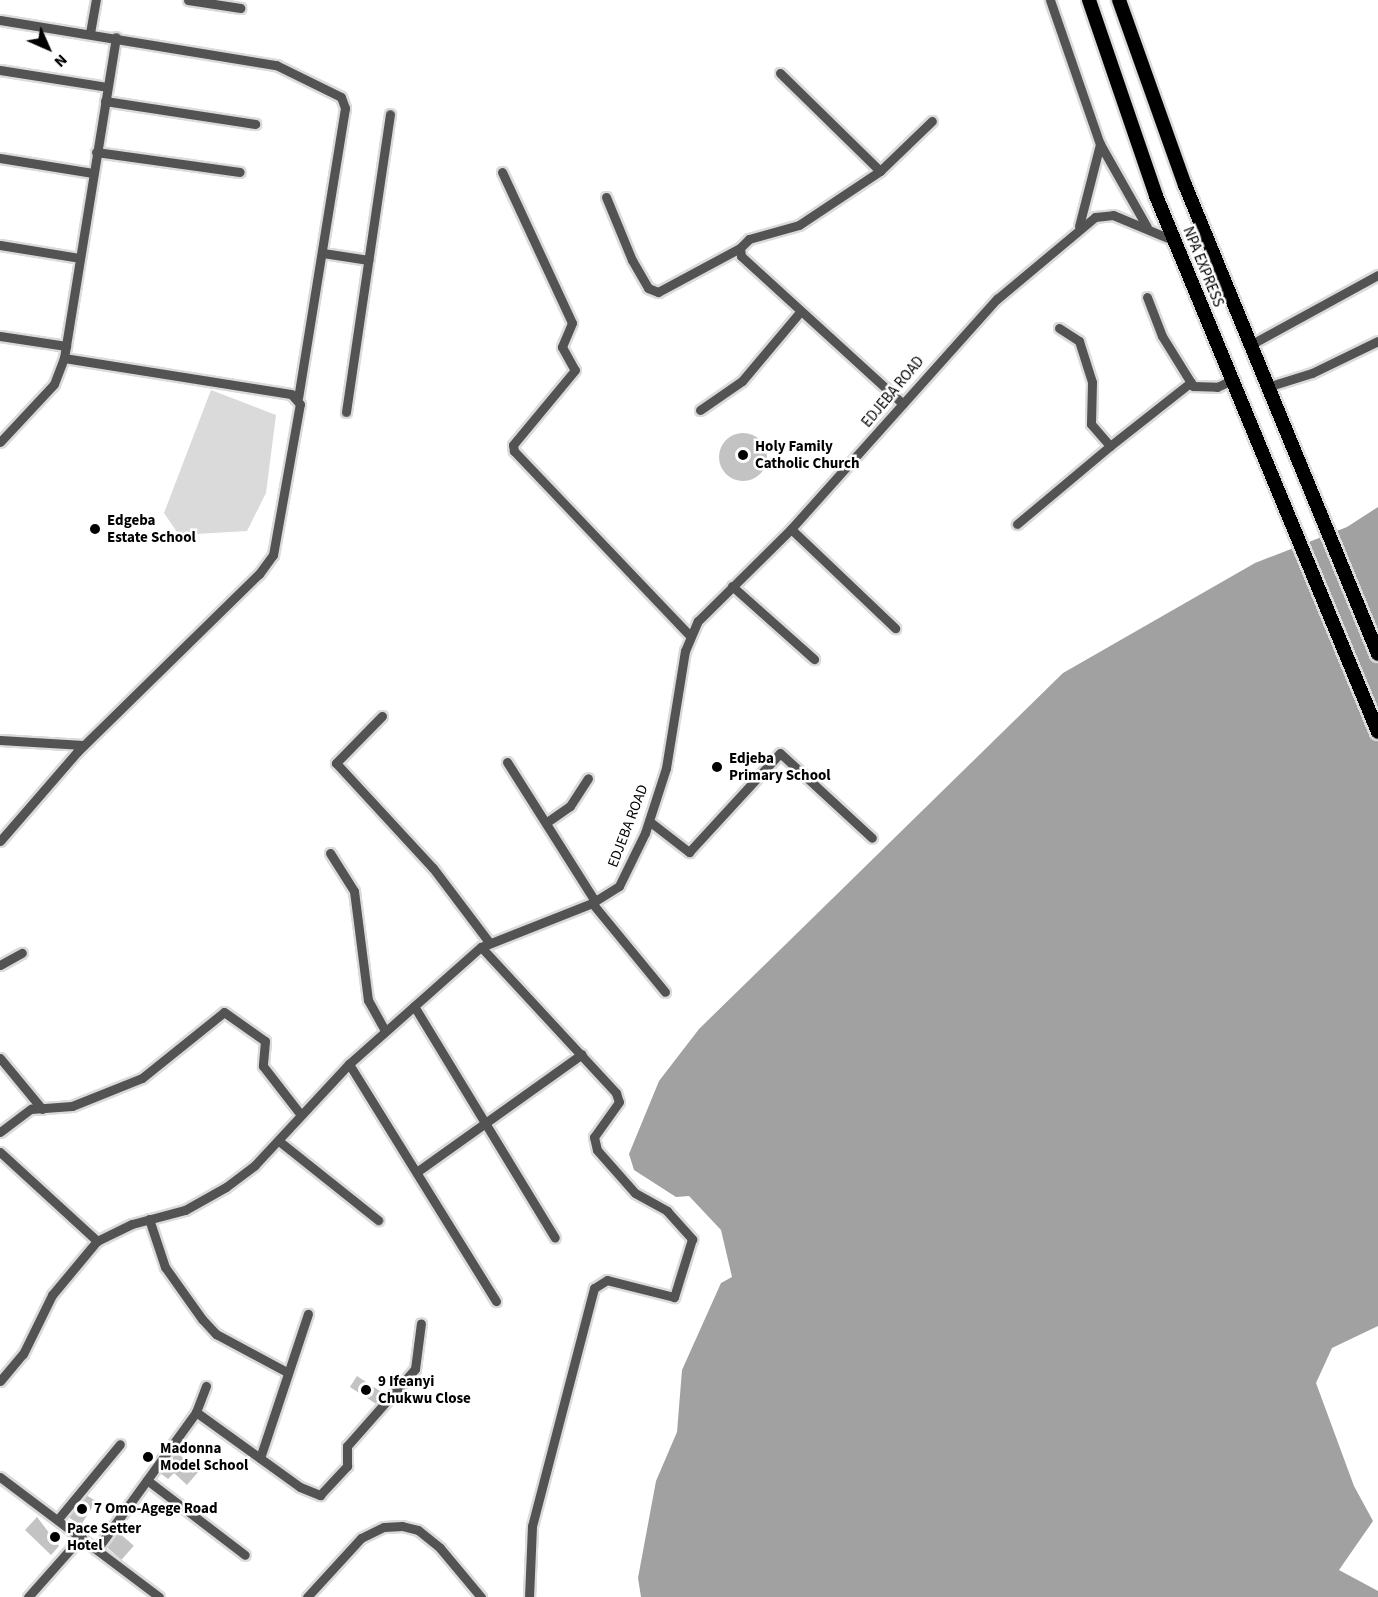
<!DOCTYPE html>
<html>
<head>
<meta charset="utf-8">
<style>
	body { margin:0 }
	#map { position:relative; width:1378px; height:1597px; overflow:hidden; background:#fff; font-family:"Source Sans 3",sans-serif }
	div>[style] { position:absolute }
	.green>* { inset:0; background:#dadada }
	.water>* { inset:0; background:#a1a1a1 }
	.building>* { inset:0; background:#c3c3c3; transform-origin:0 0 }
	.round { border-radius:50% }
	.roads { filter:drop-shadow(2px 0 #dbdbdb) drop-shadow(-2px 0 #dbdbdb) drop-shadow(0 2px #dbdbdb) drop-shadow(0 -2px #dbdbdb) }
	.street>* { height:9px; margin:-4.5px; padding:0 4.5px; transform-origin:4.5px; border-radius:4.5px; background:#535353 }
	.primary>* { height:14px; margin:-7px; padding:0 7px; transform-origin:7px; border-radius:7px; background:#000 }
	.dots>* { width:16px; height:16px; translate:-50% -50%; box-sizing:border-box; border:3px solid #fff; border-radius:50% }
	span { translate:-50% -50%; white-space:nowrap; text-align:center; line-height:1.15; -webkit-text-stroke:5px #fff; paint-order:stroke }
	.street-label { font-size:15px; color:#000 }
	.poi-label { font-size:15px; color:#000; font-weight:700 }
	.left { translate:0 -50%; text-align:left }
	.north { position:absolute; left:18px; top:18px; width:60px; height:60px; -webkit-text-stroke:4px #fff; paint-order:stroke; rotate:135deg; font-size:16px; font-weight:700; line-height:24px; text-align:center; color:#000 }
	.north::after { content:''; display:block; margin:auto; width:21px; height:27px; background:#000; clip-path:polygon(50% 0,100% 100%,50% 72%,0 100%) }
</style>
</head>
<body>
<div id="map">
	<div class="green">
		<i style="clip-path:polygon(211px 390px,276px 415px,266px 493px,247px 531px,179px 535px,164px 513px)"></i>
	</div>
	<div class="water">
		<i style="clip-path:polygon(1378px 507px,1378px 1326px,1332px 1348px,1316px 1383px,1354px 1486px,1373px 1521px,1339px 1570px,1378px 1591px,1378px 1597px,641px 1597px,638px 1578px,656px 1481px,677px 1432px,682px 1370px,721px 1283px,732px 1277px,721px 1230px,689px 1196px,676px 1197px,634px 1170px,629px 1154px,659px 1081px,699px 1029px,1063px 673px,1255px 563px,1347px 527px)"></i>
	</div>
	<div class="building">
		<i class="round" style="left:719px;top:433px;width:48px;height:48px"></i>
		<i style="left:357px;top:1376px;width:31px;height:13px;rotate:33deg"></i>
		<i style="clip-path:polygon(176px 1452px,199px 1471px,187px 1485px,174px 1473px,168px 1479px,160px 1473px)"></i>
		<i style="clip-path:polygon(86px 1495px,96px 1501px,81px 1525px,68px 1517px)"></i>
		<i style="clip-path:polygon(37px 1517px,59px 1546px,51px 1555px,25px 1530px)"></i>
		<i style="left:118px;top:1532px;width:21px;height:19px;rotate:41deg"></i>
	</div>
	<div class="roads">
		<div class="street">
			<i style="left:188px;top:0;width:53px;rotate:8.7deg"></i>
			<i style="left:1050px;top:0;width:152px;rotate:70.9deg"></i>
			<i style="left:1100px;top:144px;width:95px;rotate:60.5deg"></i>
			<i style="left:0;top:20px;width:280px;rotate:9.3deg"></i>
			<i style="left:276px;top:65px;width:72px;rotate:26.2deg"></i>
			<i style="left:341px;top:97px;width:12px;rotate:70deg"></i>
			<i style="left:345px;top:108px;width:293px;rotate:99.2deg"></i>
			<i style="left:90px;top:33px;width:34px;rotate:-80deg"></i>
			<i style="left:0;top:70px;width:108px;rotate:9deg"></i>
			<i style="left:780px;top:73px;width:140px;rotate:44.4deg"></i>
			<i style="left:880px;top:171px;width:97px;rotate:146.3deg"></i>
			<i style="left:799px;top:225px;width:52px;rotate:164.4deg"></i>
			<i style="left:749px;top:239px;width:13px;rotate:135deg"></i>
			<i style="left:740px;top:248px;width:8px;rotate:83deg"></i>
			<i style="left:741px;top:256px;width:219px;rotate:42.4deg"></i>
			<i style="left:105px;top:101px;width:152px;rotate:8.7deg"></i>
			<i style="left:96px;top:152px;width:145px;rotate:7.9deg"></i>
			<i style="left:0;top:158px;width:94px;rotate:9.2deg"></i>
			<i style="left:880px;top:171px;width:72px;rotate:-43.9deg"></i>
			<i style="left:502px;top:172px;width:166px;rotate:65.1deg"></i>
			<i style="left:572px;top:323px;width:26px;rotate:113deg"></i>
			<i style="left:562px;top:347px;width:26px;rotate:61deg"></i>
			<i style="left:575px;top:370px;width:97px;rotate:129.6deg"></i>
			<i style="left:513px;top:445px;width:6px;rotate:81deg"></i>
			<i style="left:514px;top:451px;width:254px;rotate:46.4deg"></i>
			<i style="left:606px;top:197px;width:68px;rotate:67.6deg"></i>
			<i style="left:632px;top:260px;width:32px;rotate:60deg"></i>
			<i style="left:648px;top:288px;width:11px;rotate:22deg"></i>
			<i style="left:658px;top:292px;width:93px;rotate:-28.2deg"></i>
			<i style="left:1079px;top:226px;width:85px;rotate:-75.6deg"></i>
			<i style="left:0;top:245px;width:80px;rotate:9.3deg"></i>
			<i style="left:323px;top:253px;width:46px;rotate:8.8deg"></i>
			<i style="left:1147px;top:297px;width:42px;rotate:69deg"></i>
			<i style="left:1162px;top:336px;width:59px;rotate:58.2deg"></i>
			<i style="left:1193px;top:386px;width:24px;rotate:2deg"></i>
			<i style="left:1217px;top:387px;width:17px;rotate:-25deg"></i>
			<i style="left:1059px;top:328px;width:24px;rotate:33deg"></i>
			<i style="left:1079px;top:341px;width:43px;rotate:72.4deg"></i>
			<i style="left:1092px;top:382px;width:42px;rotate:91.4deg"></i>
			<i style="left:1091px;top:424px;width:29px;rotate:49deg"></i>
			<i style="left:1110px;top:446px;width:103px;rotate:-38.3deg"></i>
			<i style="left:0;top:336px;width:67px;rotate:8.6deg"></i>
			<i style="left:1250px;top:345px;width:146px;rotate:-28.7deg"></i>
			<i style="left:1267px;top:387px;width:47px;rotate:-17.3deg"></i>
			<i style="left:1312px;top:373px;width:73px;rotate:-25.9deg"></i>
			<i style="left:700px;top:410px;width:51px;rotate:-34.6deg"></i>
			<i style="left:742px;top:381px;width:89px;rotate:-50deg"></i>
			<i style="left:346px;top:412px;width:301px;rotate:-81.6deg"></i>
			<i style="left:0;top:442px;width:79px;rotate:-47deg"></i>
			<i style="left:54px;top:384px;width:28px;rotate:-69deg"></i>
			<i style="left:64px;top:358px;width:325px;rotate:-80.8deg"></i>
			<i style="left:1017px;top:524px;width:121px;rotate:-40deg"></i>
			<i style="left:791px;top:529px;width:144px;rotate:43.6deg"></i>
			<i style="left:732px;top:586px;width:110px;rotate:41.7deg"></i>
			<i style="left:382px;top:716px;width:66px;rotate:134.4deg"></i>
			<i style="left:336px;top:763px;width:143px;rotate:47.3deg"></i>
			<i style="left:433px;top:868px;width:93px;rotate:52.9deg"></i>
			<i style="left:0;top:740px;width:83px;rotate:3.4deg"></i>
			<i style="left:507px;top:762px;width:165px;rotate:57.7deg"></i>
			<i style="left:649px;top:821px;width:51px;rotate:37.8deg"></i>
			<i style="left:689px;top:852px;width:134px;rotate:-47.4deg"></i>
			<i style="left:780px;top:753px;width:125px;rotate:42.7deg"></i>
			<i style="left:547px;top:822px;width:28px;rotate:-35deg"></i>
			<i style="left:570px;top:806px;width:33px;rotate:-57deg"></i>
			<i style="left:0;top:841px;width:118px;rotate:-49.1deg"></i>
			<i style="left:77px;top:752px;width:255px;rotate:-44.4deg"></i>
			<i style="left:259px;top:574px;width:24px;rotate:-54deg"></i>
			<i style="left:273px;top:555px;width:153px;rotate:-79.9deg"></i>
			<i style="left:300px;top:404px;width:13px;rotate:-132deg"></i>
			<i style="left:291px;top:394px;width:230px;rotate:-171deg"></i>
			<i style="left:330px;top:853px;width:45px;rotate:57.7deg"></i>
			<i style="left:354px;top:891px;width:110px;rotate:82.7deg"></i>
			<i style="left:368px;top:1000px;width:35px;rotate:61deg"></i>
			<i style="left:592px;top:903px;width:115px;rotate:50.6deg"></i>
			<i style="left:481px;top:947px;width:199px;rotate:47.2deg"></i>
			<i style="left:616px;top:1093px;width:9px;rotate:72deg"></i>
			<i style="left:619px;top:1102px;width:43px;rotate:125.5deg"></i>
			<i style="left:594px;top:1137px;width:13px;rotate:77deg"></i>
			<i style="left:597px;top:1150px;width:57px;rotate:48.5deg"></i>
			<i style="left:635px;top:1193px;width:37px;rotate:29deg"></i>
			<i style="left:667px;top:1211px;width:38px;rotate:48deg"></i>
			<i style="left:692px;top:1239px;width:61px;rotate:107.2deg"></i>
			<i style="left:674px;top:1297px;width:69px;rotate:-165.8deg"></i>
			<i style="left:607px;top:1280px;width:15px;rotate:148deg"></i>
			<i style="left:594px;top:1288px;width:246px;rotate:104.6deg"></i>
			<i style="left:532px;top:1526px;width:71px;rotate:92.4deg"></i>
			<i style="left:0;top:965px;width:25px;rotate:-29deg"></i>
			<i style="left:414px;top:1006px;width:271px;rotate:58.7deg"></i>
			<i style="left:0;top:1058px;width:66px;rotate:50.5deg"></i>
			<i style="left:349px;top:1064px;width:279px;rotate:58.2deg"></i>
			<i style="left:0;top:1132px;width:39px;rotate:-37deg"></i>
			<i style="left:31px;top:1109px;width:41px;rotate:-4.2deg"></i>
			<i style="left:72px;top:1106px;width:75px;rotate:-21.8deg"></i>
			<i style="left:142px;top:1078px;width:105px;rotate:-38.8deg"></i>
			<i style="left:224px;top:1012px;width:50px;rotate:35.3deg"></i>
			<i style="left:265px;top:1041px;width:25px;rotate:95deg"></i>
			<i style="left:263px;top:1066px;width:62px;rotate:52.2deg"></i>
			<i style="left:279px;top:1141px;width:127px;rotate:38.6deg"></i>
			<i style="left:0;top:1152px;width:132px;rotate:42.5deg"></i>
			<i style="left:418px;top:1171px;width:201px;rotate:-35.5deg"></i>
			<i style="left:149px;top:1219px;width:51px;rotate:71.6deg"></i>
			<i style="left:165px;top:1267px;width:64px;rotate:54.6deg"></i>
			<i style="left:202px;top:1319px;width:21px;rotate:47deg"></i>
			<i style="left:216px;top:1334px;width:78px;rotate:28.2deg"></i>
			<i style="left:0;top:1381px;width:35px;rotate:-50deg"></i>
			<i style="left:23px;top:1354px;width:66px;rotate:-63.8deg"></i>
			<i style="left:52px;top:1295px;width:70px;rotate:-50.2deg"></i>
			<i style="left:97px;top:1241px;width:39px;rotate:-26deg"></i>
			<i style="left:132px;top:1224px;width:55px;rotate:-14.8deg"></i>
			<i style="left:185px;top:1210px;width:47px;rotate:-29.3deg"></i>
			<i style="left:226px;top:1187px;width:36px;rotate:-37deg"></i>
			<i style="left:255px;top:1165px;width:138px;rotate:-47.1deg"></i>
			<i style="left:349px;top:1064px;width:176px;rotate:-41.6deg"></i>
			<i style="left:481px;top:947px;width:119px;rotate:-21.6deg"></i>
			<i style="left:592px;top:903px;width:32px;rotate:-32deg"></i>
			<i style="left:619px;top:886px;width:59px;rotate:-63.9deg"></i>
			<i style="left:645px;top:833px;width:68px;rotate:-72.1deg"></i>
			<i style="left:666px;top:768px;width:119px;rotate:-80.8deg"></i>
			<i style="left:685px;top:651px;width:33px;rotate:-67deg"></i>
			<i style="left:698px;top:621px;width:131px;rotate:-44.7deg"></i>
			<i style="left:791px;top:529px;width:309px;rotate:-48.2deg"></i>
			<i style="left:997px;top:299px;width:128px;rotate:-39.9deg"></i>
			<i style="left:1095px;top:217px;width:18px;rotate:-6deg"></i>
			<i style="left:1113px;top:215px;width:67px;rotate:22.8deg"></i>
			<i style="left:196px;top:1412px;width:128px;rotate:35.8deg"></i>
			<i style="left:300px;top:1487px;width:22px;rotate:22deg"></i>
			<i style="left:320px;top:1495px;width:40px;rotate:-47deg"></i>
			<i style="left:347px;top:1466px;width:20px;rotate:-90deg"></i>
			<i style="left:347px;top:1446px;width:103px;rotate:-48.6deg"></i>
			<i style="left:415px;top:1369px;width:46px;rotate:-82.6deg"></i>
			<i style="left:260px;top:1458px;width:152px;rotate:-71.6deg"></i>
			<i style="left:0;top:1477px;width:199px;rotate:37deg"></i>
			<i style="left:147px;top:1480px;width:123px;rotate:37.4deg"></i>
			<i style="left:58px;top:1519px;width:97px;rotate:-50.4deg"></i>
			<i style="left:97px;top:1549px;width:169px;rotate:-54.1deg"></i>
			<i style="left:196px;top:1412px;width:28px;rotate:-69deg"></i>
			<i style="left:28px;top:1597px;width:81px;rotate:-48.5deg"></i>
			<i style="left:307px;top:1597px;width:80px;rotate:-47.5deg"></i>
			<i style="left:361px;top:1538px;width:25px;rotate:-26deg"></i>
			<i style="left:384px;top:1527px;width:18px;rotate:-3deg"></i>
			<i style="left:402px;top:1526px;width:16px;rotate:14deg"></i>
			<i style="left:418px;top:1530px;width:28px;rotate:39deg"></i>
			<i style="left:440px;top:1548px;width:64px;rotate:50.1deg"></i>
		</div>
		<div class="primary">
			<i style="left:1089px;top:0;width:207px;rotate:71.1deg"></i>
			<i style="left:1156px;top:196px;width:580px;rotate:67.5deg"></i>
			<i style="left:1119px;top:0;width:196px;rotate:70.4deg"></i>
			<i style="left:1185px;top:185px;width:507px;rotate:67.63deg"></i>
		</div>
	</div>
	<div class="dots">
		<i style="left:743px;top:455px;background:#000"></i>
		<i style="left:95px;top:529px;background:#000"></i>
		<i style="left:717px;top:767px;background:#000"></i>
		<i style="left:366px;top:1390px;background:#000"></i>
		<i style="left:148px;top:1457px;background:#000"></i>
		<i style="left:82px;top:1509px;background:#000"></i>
		<i style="left:55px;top:1537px;background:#000"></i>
	</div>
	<div class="street-label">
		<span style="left:1203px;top:267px;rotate:68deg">NPA EXPRESS</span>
		<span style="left:893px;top:392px;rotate:-50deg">EDJEBA ROAD</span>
		<span style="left:628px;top:826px;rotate:-69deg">EDJEBA ROAD</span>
	</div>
	<div class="poi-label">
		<span class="left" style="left:755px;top:455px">Holy Family<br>Catholic Church</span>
		<span class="left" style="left:107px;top:529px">Edgeba<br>Estate School</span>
		<span class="left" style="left:729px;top:767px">Edjeba<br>Primary School</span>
		<span class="left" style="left:378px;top:1390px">9 Ifeanyi<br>Chukwu Close</span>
		<span class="left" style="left:160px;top:1457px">Madonna<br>Model School</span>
		<span class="left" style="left:94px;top:1509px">7 Omo-Agege Road</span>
		<span class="left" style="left:67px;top:1537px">Pace Setter<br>Hotel</span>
	</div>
	<div class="north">N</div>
</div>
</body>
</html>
